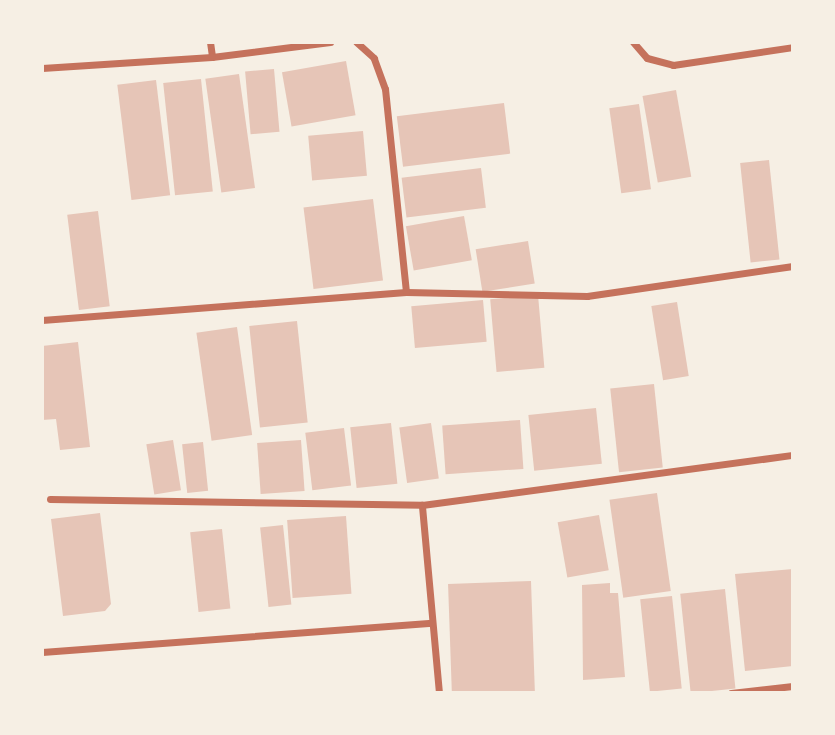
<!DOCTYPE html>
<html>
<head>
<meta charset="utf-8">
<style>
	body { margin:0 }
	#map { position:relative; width:835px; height:735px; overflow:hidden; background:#f6efe4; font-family:Ubuntu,sans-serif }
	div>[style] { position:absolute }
	.building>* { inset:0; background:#e6c5b7; transform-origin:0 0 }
	.minor>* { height:7px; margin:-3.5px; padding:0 3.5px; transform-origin:3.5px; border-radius:3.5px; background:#c5725c }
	span { translate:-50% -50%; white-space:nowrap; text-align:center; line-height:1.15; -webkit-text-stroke:6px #f6efe4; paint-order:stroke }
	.frame { position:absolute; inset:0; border:44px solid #f6efe4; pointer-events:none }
</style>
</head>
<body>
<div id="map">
	<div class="building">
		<i style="left:346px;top:61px;width:55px;height:65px;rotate:80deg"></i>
		<i style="left:274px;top:69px;width:63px;height:29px;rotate:85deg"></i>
		<i style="left:239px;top:74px;width:115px;height:34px;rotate:82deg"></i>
		<i style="left:201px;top:79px;width:113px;height:38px;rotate:84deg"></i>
		<i style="left:156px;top:80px;width:116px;height:39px;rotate:83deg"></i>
		<i style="left:676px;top:90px;width:88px;height:34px;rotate:80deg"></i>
		<i style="left:504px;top:103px;width:51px;height:108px;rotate:83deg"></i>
		<i style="left:639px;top:104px;width:86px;height:30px;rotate:82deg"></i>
		<i style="left:363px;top:131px;width:45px;height:55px;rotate:85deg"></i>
		<i style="left:769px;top:160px;width:100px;height:29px;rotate:84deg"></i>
		<i style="left:481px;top:168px;width:40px;height:80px;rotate:83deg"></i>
		<i style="left:373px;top:199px;width:82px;height:70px;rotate:83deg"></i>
		<i style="left:98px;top:211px;width:96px;height:31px;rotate:83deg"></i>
		<i style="left:464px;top:216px;width:45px;height:59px;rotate:80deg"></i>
		<i style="left:528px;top:241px;width:43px;height:53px;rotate:81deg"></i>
		<i style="left:538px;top:295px;width:73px;height:48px;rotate:85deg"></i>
		<i style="left:483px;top:300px;width:42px;height:72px;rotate:85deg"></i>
		<i style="left:677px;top:302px;width:75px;height:26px;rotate:81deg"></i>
		<i style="left:297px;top:321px;width:102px;height:48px;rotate:84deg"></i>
		<i style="left:237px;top:327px;width:109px;height:41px;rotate:82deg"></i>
		<i style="clip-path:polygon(78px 342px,90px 447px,60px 450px,56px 419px,42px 420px,42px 346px)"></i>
		<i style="left:654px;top:384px;width:84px;height:44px;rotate:84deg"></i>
		<i style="left:596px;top:408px;width:56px;height:68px;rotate:84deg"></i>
		<i style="left:520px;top:420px;width:49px;height:78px;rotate:86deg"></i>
		<i style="left:391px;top:423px;width:61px;height:41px;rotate:84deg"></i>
		<i style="left:431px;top:423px;width:56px;height:32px;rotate:82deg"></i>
		<i style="left:344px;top:428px;width:58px;height:39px;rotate:83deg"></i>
		<i style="left:173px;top:440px;width:51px;height:27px;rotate:81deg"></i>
		<i style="left:301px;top:440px;width:51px;height:44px;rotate:86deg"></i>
		<i style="left:203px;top:442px;width:49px;height:21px;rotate:84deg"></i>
		<i style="left:657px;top:493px;width:99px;height:48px;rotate:82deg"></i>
		<i style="clip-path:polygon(100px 513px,111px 604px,105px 611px,63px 616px,51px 519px)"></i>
		<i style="left:599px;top:515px;width:56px;height:42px;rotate:80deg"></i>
		<i style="left:346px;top:516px;width:78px;height:59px;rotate:86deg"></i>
		<i style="left:283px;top:525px;width:80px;height:23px;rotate:84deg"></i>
		<i style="left:222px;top:529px;width:80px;height:32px;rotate:84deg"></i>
		<i style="clip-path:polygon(793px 569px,793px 666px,745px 671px,735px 574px)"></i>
		<i style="left:531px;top:581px;width:112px;height:83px;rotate:88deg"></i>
		<i style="clip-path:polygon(610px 583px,610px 593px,618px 593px,625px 677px,583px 680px,582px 585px)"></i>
		<i style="left:725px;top:589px;width:100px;height:45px;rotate:84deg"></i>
		<i style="left:672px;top:596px;width:93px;height:32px;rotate:84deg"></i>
	</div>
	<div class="minor">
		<i style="left:210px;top:42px;width:15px;rotate:82deg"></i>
		<i style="left:212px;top:57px;width:119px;rotate:-7.2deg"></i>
		<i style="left:633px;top:42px;width:21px;rotate:49deg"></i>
		<i style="left:647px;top:58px;width:27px;rotate:15deg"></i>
		<i style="left:673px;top:65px;width:121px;rotate:-8.5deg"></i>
		<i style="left:42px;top:68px;width:170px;rotate:-3.7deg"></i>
		<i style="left:406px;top:292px;width:181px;rotate:1.3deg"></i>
		<i style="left:587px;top:296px;width:208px;rotate:-8.3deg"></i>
		<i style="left:42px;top:320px;width:365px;rotate:-4.4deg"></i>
		<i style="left:406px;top:292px;width:204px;rotate:-95.9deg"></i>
		<i style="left:385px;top:89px;width:33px;rotate:-110deg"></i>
		<i style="left:374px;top:58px;width:24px;rotate:-138deg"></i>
		<i style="left:50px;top:499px;width:372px;rotate:0.9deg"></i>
		<i style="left:42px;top:652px;width:391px;rotate:-4.3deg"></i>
		<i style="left:439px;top:693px;width:189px;rotate:-95.2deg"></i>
		<i style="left:422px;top:505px;width:374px;rotate:-7.7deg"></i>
		<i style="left:731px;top:693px;width:62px;rotate:-6.4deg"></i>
	</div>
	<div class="frame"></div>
</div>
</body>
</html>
